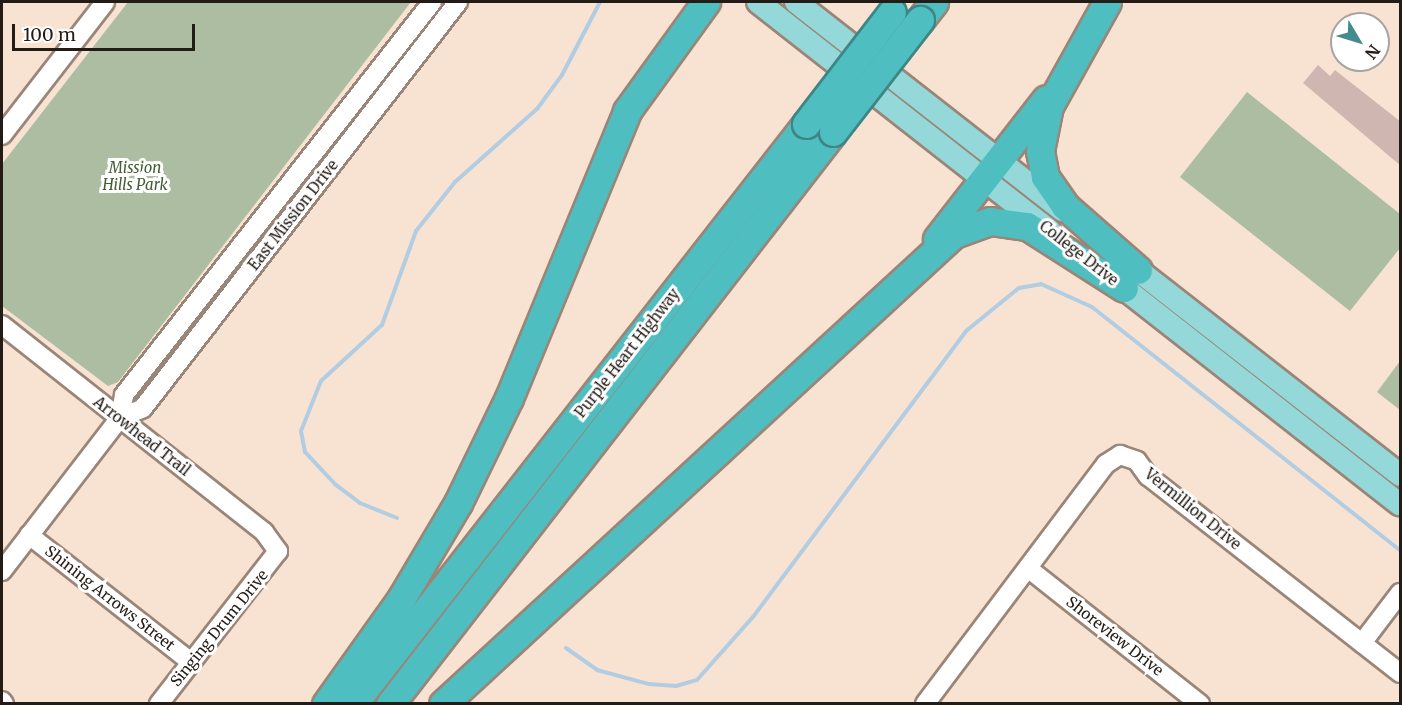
<!DOCTYPE html>
<html>
<head>
<meta charset="utf-8">
<style>
	body { margin:0 }
	#map { position:relative; width:1402px; height:705px; overflow:hidden; background:#f8e3d3; font-family:Merriweather,serif }
	div>[style] { position:absolute }
	.green>* { inset:0; background:#acbda2 }
	.stream>* { height:4px; margin:-2px; padding:0 2px; transform-origin:2px; border-radius:2px; background:#b2cde2 }
	.building>* { inset:0; background:#d0b6b1 }
	.roads { filter:drop-shadow(2px 0 #998678) drop-shadow(-2px 0 #998678) drop-shadow(0 2px #998678) drop-shadow(0 -2px #998678) }
	.minor>* { height:18px; margin:-9px; padding:0 9px; transform-origin:9px; border-radius:9px; background:#fff }
	.major>* { height:22px; margin:-11px; padding:0 11px; transform-origin:11px; border-radius:11px; background:#95d8d9 }
	.highway>* { height:27px; margin:-13.5px; padding:0 13.5px; transform-origin:13.5px; border-radius:13.5px; background:#4ebec0 }
	.bridges { filter:drop-shadow(2px 0 #3f8584) drop-shadow(-2px 0 #3f8584) drop-shadow(0 2px #3f8584) drop-shadow(0 -2px #3f8584) }
	.highway-bridge>* { height:27px; margin:-13.5px; padding:0 13.5px; transform-origin:13.5px; border-radius:13.5px; background:#4ebec0 }
	span { translate:-50% -50%; white-space:nowrap; text-align:center; line-height:1.15; -webkit-text-stroke:6px #fff; paint-order:stroke }
	.park-label { font-size:15px; color:#445e34; font-style:italic }
	.street-label { font-size:15px; color:#231c16 }
	.frame { position:absolute; inset:0; border:3px solid #231c16; pointer-events:none }
	.north { position:absolute; left:1330px; top:12px; width:60px; height:60px; box-sizing:border-box; background:#fff; border:2px solid #a7a4a2; border-radius:50%; rotate:128deg; font-size:16px; font-weight:700; line-height:24px; text-align:center; color:#231c16 }
	.north::after { content:''; display:block; margin:auto; width:21px; height:27px; background:#438b8e; clip-path:polygon(50% 0,100% 100%,50% 72%,0 100%) }
	.scale { position:absolute; left:12px; top:24px; width:183px; height:27px; box-sizing:border-box; border:3px solid #231c16; border-top:0; padding-left:8px; font-size:18px; line-height:21px; white-space:nowrap; color:#231c16; -webkit-text-stroke:4px #fff; paint-order:stroke }
</style>
</head>
<body>
<div id="map">
	<div class="green">
		<i style="clip-path:polygon(128px 2px,411px 2px,118px 382px,108px 386px,2px 306px,2px 164px)"></i>
		<i style="clip-path:polygon(1247px 92px,1400px 214px,1400px 248px,1350px 311px,1180px 177px)"></i>
		<i style="clip-path:polygon(1400px 361px,1400px 410px,1377px 392px)"></i>
	</div>
	<div class="stream">
		<i style="left:397px;top:518px;width:40px;rotate:-158deg"></i>
		<i style="left:360px;top:503px;width:31px;rotate:-143deg"></i>
		<i style="left:335px;top:484px;width:44px;rotate:-133.2deg"></i>
		<i style="left:305px;top:452px;width:21px;rotate:-101deg"></i>
		<i style="left:301px;top:431px;width:54px;rotate:-68.2deg"></i>
		<i style="left:321px;top:381px;width:83px;rotate:-42.6deg"></i>
		<i style="left:382px;top:325px;width:100px;rotate:-70.1deg"></i>
		<i style="left:416px;top:231px;width:63px;rotate:-51.5deg"></i>
		<i style="left:455px;top:182px;width:110px;rotate:-41.7deg"></i>
		<i style="left:537px;top:109px;width:42px;rotate:-53.7deg"></i>
		<i style="left:562px;top:75px;width:82px;rotate:-62.5deg"></i>
		<i style="left:566px;top:648px;width:38px;rotate:35deg"></i>
		<i style="left:597px;top:670px;width:54px;rotate:15.1deg"></i>
		<i style="left:649px;top:684px;width:27px;rotate:4deg"></i>
		<i style="left:676px;top:686px;width:22px;rotate:-16deg"></i>
		<i style="left:697px;top:680px;width:84px;rotate:-48.4deg"></i>
		<i style="left:753px;top:617px;width:357px;rotate:-53.3deg"></i>
		<i style="left:966px;top:331px;width:68px;rotate:-39.1deg"></i>
		<i style="left:1019px;top:288px;width:22px;rotate:-10deg"></i>
		<i style="left:1041px;top:284px;width:56px;rotate:24.3deg"></i>
		<i style="left:1092px;top:307px;width:392px;rotate:38.3deg"></i>
	</div>
	<div class="building">
		<i style="clip-path:polygon(1318px 65px,1330px 76px,1335px 70px,1401px 122px,1401px 166px,1303px 83px)"></i>
	</div>
	<div class="roads">
		<div class="minor">
			<i style="left:2px;top:135px;width:168px;rotate:-52.2deg"></i>
			<i style="left:2px;top:325px;width:334px;rotate:38.3deg"></i>
			<i style="left:264px;top:532px;width:24px;rotate:54deg"></i>
			<i style="left:278px;top:551px;width:194px;rotate:127.9deg"></i>
			<i style="left:120px;top:418px;width:25px;rotate:-23deg"></i>
			<i style="left:143px;top:408px;width:514px;rotate:-52.19deg"></i>
			<i style="left:29px;top:535px;width:206px;rotate:38.1deg"></i>
			<i style="left:1029px;top:569px;width:218px;rotate:38.3deg"></i>
			<i style="left:2px;top:571px;width:193px;rotate:-52.4deg"></i>
			<i style="left:120px;top:418px;width:23px;rotate:-80deg"></i>
			<i style="left:124px;top:395px;width:499px;rotate:-51.9deg"></i>
			<i style="left:1362px;top:643px;width:63px;rotate:-52.8deg"></i>
			<i style="left:2px;top:701px;width:4px;rotate:56deg"></i>
			<i style="left:925px;top:704px;width:301px;rotate:-53deg"></i>
			<i style="left:1106px;top:464px;width:17px;rotate:-33deg"></i>
			<i style="left:1120px;top:455px;width:18px;rotate:19deg"></i>
			<i style="left:1137px;top:461px;width:19px;rotate:54deg"></i>
			<i style="left:1148px;top:476px;width:320px;rotate:38deg"></i>
		</div>
		<div class="major">
			<i style="left:758px;top:2px;width:370px;rotate:38.1deg"></i>
			<i style="left:796px;top:2px;width:338px;rotate:38deg"></i>
			<i style="left:1125px;top:260px;width:349px;rotate:38deg"></i>
			<i style="left:1111px;top:278px;width:367px;rotate:38.1deg"></i>
		</div>
		<div class="highway">
			<i style="left:1107px;top:2px;width:119px;rotate:119.1deg"></i>
			<i style="left:1049px;top:106px;width:46px;rotate:101.3deg"></i>
			<i style="left:1040px;top:151px;width:26px;rotate:79deg"></i>
			<i style="left:1045px;top:177px;width:35px;rotate:55deg"></i>
			<i style="left:1065px;top:206px;width:97px;rotate:41.2deg"></i>
			<i style="left:920px;top:20px;width:23px;rotate:-52deg"></i>
			<i style="left:937px;top:239px;width:177px;rotate:-52.1deg"></i>
			<i style="left:326px;top:704px;width:129px;rotate:-54.5deg"></i>
			<i style="left:401px;top:599px;width:112px;rotate:-59.3deg"></i>
			<i style="left:458px;top:503px;width:117px;rotate:-64.1deg"></i>
			<i style="left:509px;top:398px;width:310px;rotate:-67.6deg"></i>
			<i style="left:627px;top:111px;width:135px;rotate:-54.1deg"></i>
			<i style="left:353px;top:704px;width:736px;rotate:-52.01deg"></i>
			<i style="left:390px;top:704px;width:723px;rotate:-52.24deg"></i>
			<i style="left:443px;top:704px;width:694px;rotate:-42.61deg"></i>
			<i style="left:954px;top:234px;width:38px;rotate:-20deg"></i>
			<i style="left:990px;top:221px;width:37px;rotate:8deg"></i>
			<i style="left:1027px;top:226px;width:115px;rotate:32.6deg"></i>
		</div>
	</div>
	<div class="bridges">
		<div class="highway-bridge">
			<i style="left:806px;top:124px;width:141px;rotate:-52.5deg"></i>
			<i style="left:833px;top:132px;width:142px;rotate:-52.2deg"></i>
		</div>
	</div>
	<div class="park-label">
		<span style="left:135px;top:176px">Mission<br>Hills Park</span>
	</div>
	<div class="street-label">
		<span style="left:293px;top:215px;rotate:-52deg">East Mission Drive</span>
		<span style="left:1079px;top:253px;rotate:38deg">College Drive</span>
		<span style="left:627px;top:353px;rotate:-52deg">Purple Heart Highway</span>
		<span style="left:142px;top:436px;rotate:38deg">Arrowhead Trail</span>
		<span style="left:1193px;top:509px;rotate:39deg">Vermillion Drive</span>
		<span style="left:110px;top:598px;rotate:38deg">Shining Arrows Street</span>
		<span style="left:219px;top:628px;rotate:-51deg">Singing Drum Drive</span>
		<span style="left:1115px;top:636px;rotate:38deg">Shoreview Drive</span>
	</div>
	<div class="frame"></div>
	<div class="north">N</div>
	<div class="scale">100 m</div>
</div>
</body>
</html>
